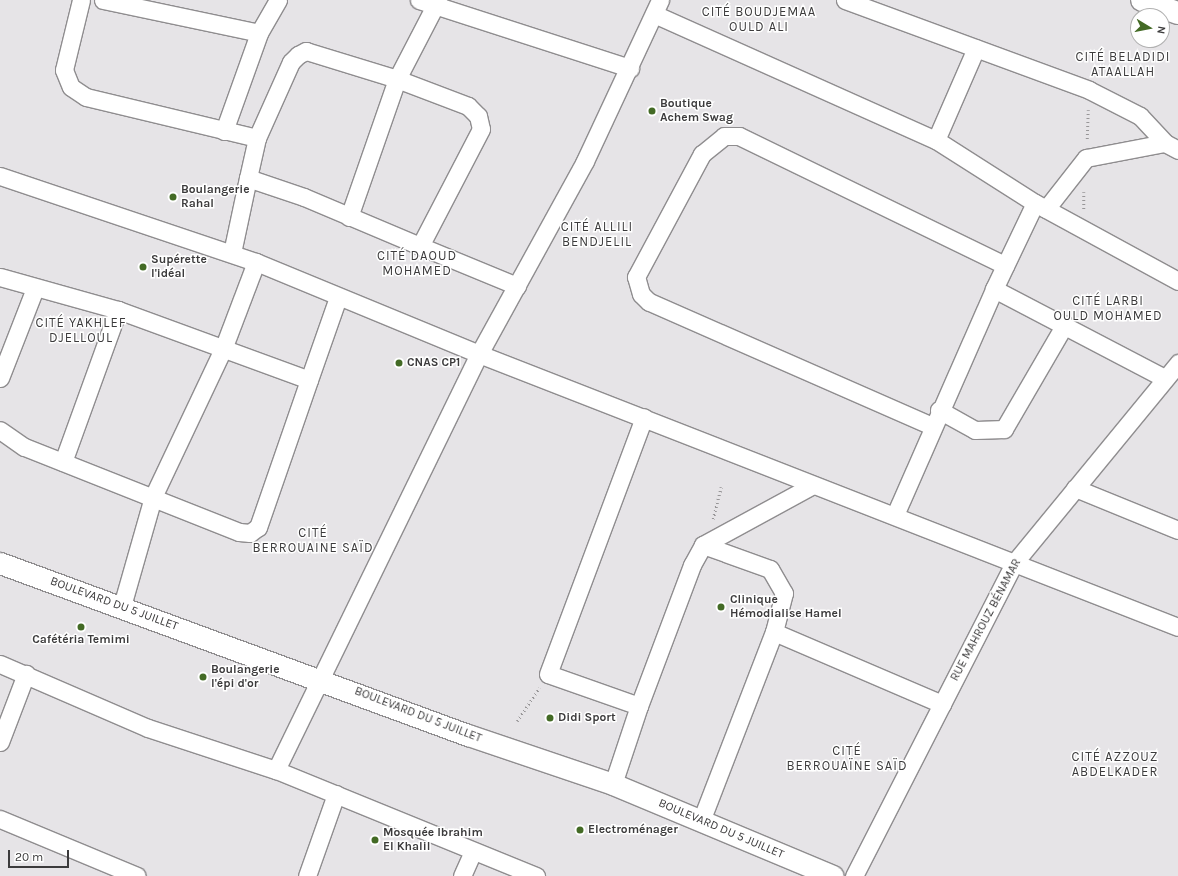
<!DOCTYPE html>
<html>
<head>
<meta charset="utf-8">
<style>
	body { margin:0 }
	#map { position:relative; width:1178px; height:876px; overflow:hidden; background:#e6e4e7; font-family:Karla,sans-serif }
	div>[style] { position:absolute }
	.path>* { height:2.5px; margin-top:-1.25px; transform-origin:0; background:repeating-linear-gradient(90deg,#989698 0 1px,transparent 0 4px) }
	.roads { filter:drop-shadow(1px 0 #8f8d8f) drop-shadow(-1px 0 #8f8d8f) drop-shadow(0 1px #8f8d8f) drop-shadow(0 -1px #8f8d8f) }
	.minor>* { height:17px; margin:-8.5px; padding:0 8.5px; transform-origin:8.5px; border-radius:8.5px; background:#fff }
	.tertiary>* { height:21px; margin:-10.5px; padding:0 10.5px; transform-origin:10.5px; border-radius:10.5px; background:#fff }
	.primary>* { height:22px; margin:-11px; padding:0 11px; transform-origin:11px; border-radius:11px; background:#fff }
	.dots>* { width:11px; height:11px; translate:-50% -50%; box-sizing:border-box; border:2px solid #fff; border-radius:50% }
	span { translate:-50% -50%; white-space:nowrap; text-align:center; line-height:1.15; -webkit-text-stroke:3px #fff; paint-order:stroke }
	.poi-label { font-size:12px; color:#3c3b3c; font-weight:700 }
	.left { translate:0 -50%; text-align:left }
	.street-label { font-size:12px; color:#3c3b3c }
	.neighbourhood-label { font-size:13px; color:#3c3b3c; letter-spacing:1px }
	.north { position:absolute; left:1130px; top:8px; width:40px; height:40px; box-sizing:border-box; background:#fff; border:1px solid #b1b1b1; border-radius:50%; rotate:100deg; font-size:11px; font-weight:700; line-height:16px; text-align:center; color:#3c3b3c }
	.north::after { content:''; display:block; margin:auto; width:14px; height:18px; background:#436a25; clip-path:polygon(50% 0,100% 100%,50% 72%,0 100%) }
	.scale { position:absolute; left:8px; top:850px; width:61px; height:18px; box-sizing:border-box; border:2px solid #3c3b3c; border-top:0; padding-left:5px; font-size:12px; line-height:14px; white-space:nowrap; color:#3c3b3c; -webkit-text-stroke:3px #fff; paint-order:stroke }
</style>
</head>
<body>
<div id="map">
	<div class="path">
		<i style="left:1087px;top:139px;width:29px;rotate:-88deg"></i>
		<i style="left:1084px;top:192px;width:17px;rotate:90deg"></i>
		<i style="left:713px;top:519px;width:33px;rotate:-76deg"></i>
		<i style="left:517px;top:721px;width:40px;rotate:-56deg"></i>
	</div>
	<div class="roads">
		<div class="minor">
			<i style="left:81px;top:0;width:72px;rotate:103.7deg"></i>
			<i style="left:64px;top:70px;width:18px;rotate:68deg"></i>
			<i style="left:71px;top:87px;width:18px;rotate:34deg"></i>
			<i style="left:86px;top:97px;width:176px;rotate:13.5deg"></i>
			<i style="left:103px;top:0;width:159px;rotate:11.9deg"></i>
			<i style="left:419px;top:0;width:222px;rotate:17.9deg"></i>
			<i style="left:845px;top:0;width:260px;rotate:20.2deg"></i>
			<i style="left:1089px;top:90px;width:57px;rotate:27deg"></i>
			<i style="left:1140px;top:116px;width:37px;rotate:47deg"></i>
			<i style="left:1165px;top:143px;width:15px;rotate:28deg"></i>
			<i style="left:654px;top:14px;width:309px;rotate:24.1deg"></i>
			<i style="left:936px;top:140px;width:117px;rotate:32.5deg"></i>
			<i style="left:224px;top:131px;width:104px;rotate:-70.3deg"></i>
			<i style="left:259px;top:33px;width:38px;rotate:-60deg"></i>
			<i style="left:936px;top:140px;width:100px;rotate:-66.5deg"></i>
			<i style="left:0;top:176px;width:270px;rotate:18.6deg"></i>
			<i style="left:256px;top:262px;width:241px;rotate:22.4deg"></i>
			<i style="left:479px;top:354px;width:750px;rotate:21.33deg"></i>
			<i style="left:1046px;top:209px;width:65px;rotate:-51.9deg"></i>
			<i style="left:1086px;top:158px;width:80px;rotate:-10.8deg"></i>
			<i style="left:349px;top:217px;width:146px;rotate:-70.8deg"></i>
			<i style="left:397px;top:79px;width:89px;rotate:-62.6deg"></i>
			<i style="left:420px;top:246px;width:105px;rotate:22.4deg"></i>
			<i style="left:232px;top:253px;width:77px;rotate:-78deg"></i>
			<i style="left:248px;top:178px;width:41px;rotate:-77.3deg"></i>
			<i style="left:257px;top:138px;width:83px;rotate:-65.9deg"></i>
			<i style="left:291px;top:62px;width:10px;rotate:-45deg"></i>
			<i style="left:298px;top:55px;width:9px;rotate:-27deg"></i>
			<i style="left:306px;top:51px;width:95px;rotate:17.1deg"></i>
			<i style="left:397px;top:79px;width:76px;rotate:20.8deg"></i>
			<i style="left:468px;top:106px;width:14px;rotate:45deg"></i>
			<i style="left:478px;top:116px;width:13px;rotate:77deg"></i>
			<i style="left:481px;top:129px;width:132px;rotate:117.5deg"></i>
			<i style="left:420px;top:246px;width:126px;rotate:-157.1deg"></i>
			<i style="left:304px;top:197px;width:59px;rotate:-161.3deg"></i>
			<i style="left:0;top:277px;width:123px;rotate:15.6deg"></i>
			<i style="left:118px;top:310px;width:203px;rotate:20.1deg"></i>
			<i style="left:309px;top:380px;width:156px;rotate:109.1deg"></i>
			<i style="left:258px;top:527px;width:10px;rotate:143deg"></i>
			<i style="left:250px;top:533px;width:11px;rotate:-175deg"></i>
			<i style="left:239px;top:532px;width:231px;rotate:-158.4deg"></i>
			<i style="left:24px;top:447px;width:29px;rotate:-145deg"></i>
			<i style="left:994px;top:289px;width:95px;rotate:-64.5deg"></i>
			<i style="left:1035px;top:203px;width:163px;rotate:28.6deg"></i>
			<i style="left:0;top:378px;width:97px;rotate:-68.7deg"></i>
			<i style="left:309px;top:380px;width:88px;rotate:-70.7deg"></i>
			<i style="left:939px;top:410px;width:41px;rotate:29.1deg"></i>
			<i style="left:975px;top:430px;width:29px;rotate:-2deg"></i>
			<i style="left:1004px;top:429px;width:121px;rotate:-59.8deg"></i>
			<i style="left:932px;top:426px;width:309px;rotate:-156.3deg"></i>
			<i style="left:649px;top:302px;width:11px;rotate:-135deg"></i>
			<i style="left:641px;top:294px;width:18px;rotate:-106deg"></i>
			<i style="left:636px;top:277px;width:140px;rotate:-61.8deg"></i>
			<i style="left:702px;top:154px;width:28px;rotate:-39deg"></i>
			<i style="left:724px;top:136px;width:15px"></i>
			<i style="left:739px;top:136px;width:296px;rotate:25.9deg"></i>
			<i style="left:63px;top:462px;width:162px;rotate:-70.1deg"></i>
			<i style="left:1075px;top:488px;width:111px;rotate:22.2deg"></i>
			<i style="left:895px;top:515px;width:247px;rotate:-66.3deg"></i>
			<i style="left:994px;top:289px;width:192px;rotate:27.6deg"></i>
			<i style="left:703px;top:545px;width:71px;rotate:19.7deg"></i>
			<i style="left:770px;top:569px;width:28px;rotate:60deg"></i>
			<i style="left:784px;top:593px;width:40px;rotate:104.4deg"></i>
			<i style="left:122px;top:606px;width:113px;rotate:-74.1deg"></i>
			<i style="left:153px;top:497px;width:164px;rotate:-64.7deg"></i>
			<i style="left:223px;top:349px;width:93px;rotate:-69.2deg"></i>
			<i style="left:0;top:664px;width:161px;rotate:23.4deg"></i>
			<i style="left:148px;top:728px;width:135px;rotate:18.2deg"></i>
			<i style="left:276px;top:770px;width:281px;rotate:22.2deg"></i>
			<i style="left:639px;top:706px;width:96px;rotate:-160.6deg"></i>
			<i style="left:548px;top:674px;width:274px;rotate:-69.5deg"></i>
			<i style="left:0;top:742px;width:73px;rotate:-69.1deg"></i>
			<i style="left:276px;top:770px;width:463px;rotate:-64deg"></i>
			<i style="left:479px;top:354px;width:220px;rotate:-61.2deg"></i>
			<i style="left:585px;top:161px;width:178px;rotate:-65deg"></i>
			<i style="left:613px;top:784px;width:82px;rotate:-71.6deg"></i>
			<i style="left:639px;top:706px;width:151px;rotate:-69.4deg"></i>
			<i style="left:692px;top:565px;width:23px;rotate:-61deg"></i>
			<i style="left:703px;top:545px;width:125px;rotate:-28.6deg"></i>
			<i style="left:0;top:819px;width:148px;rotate:22.6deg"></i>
			<i style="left:701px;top:821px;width:203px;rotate:-68.9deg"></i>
			<i style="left:774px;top:632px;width:183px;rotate:23.2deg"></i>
			<i style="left:307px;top:876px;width:87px;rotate:-70.5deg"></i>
			<i style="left:462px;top:876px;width:27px;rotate:-66deg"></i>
			<i style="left:854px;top:876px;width:352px;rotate:-62.9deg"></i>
			<i style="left:1014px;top:563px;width:259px;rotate:-50.6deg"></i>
		</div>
		<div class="tertiary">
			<i style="left:0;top:563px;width:499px;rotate:20.2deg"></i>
			<i style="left:468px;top:735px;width:153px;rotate:18.7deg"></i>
			<i style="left:613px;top:784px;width:238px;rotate:22.7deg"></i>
		</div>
		<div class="primary">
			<i style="left:1142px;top:0;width:38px;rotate:20deg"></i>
		</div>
	</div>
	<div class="dots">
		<i style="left:652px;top:111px;background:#436a25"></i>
		<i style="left:173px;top:197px;background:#436a25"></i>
		<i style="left:143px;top:267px;background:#436a25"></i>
		<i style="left:399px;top:363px;background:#436a25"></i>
		<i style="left:721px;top:607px;background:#436a25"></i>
		<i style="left:81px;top:627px;background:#436a25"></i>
		<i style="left:203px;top:677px;background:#436a25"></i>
		<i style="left:550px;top:718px;background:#436a25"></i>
		<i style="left:580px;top:830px;background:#436a25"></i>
		<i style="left:375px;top:840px;background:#436a25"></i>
	</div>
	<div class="poi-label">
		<span class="left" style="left:660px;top:111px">Boutique<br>Achem Swag</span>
		<span class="left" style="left:181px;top:197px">Boulangerie<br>Rahal</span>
		<span class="left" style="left:151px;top:267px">Supérette<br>l'idéal</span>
		<span class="left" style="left:407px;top:363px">CNAS CP1</span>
		<span class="left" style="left:730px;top:607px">Clinique<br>Hémodialise Hamel</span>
		<span style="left:81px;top:640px">Cafétéria Temimi</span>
		<span class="left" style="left:211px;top:677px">Boulangerie<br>l'épi d'or</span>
		<span class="left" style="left:558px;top:718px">Didi Sport</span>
		<span class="left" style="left:588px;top:830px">Electroménager</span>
		<span class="left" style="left:383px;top:840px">Mosquée Ibrahim<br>El Khalil</span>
	</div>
	<div class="street-label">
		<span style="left:114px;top:604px;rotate:20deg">BOULEVARD DU 5 JUILLET</span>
		<span style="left:986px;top:620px;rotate:-62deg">RUE MAHROUZ BÉNAMAR</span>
		<span style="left:418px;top:715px;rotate:21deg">BOULEVARD DU 5 JUILLET</span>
		<span style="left:721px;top:829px;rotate:23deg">BOULEVARD DU 5 JUILLET</span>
	</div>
	<div class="neighbourhood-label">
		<span style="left:759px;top:20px">CITÉ BOUDJEMAA<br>OULD ALI</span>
		<span style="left:1123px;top:65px">CITÉ BELADIDI<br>ATAALLAH</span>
		<span style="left:597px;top:235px">CITÉ ALLILI<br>BENDJELIL</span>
		<span style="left:417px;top:264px">CITÉ DAOUD<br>MOHAMED</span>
		<span style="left:1108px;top:309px">CITÉ LARBI<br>OULD MOHAMED</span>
		<span style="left:81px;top:331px">CITÉ YAKHLEF<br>DJELLOUL</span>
		<span style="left:313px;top:541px">CITÉ<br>BERROUAINE SAÏD</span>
		<span style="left:847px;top:759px">CITÉ<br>BERROUAÏNE SAÏD</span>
		<span style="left:1115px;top:765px">CITÉ AZZOUZ<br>ABDELKADER</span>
	</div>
	<div class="north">N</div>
	<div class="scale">20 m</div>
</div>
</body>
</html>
